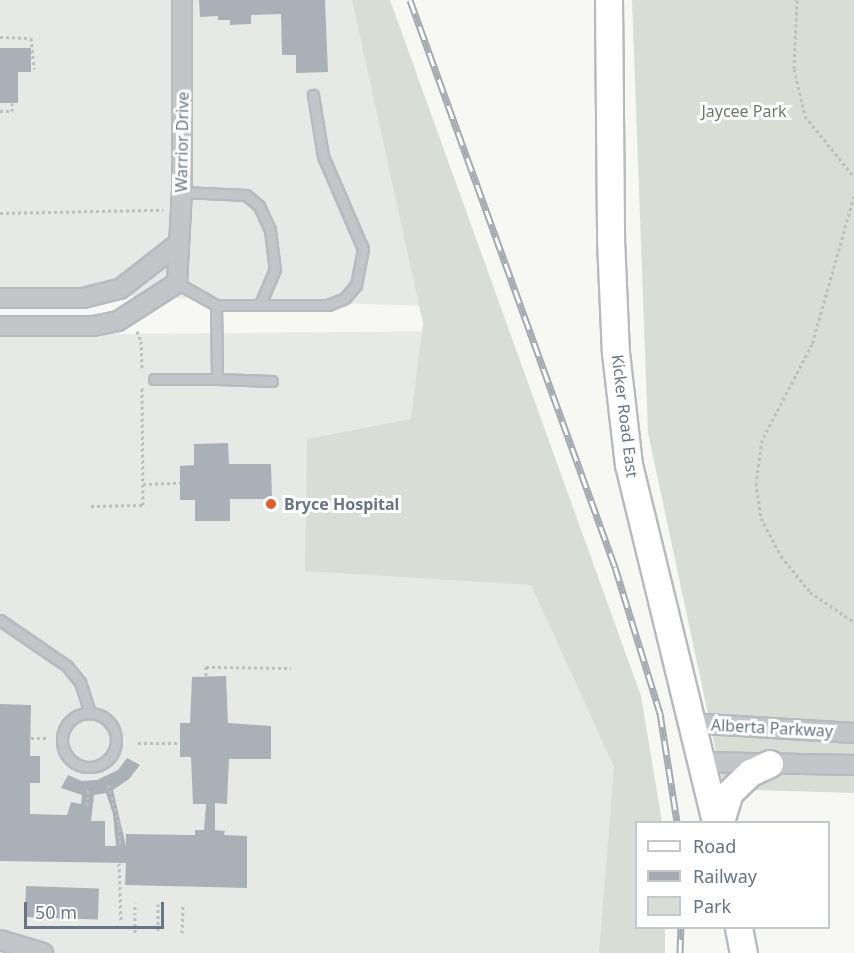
<!DOCTYPE html>
<html>
<head>
<meta charset="utf-8">
<style>
	body { margin:0 }
	#map { position:relative; width:854px; height:953px; overflow:hidden; background:#f7f7f4; font-family:"Noto Sans",sans-serif }
	div>[style] { position:absolute }
	.built>* { inset:0; background:#e7e9e7 }
	.green>* { inset:0; background:#d8ded5 }
	.building>* { inset:0; background:#a9b1b6; transform-origin:0 0 }
	.path>* { height:3px; margin-top:-1.5px; transform-origin:0; background:repeating-linear-gradient(90deg,#bcbec0 0 3px,transparent 0 6px) }
	.roads { filter:drop-shadow(2px 0 #b7bbc0) drop-shadow(-2px 0 #b7bbc0) drop-shadow(0 2px #b7bbc0) drop-shadow(0 -2px #b7bbc0) }
	.lane>* { height:9px; margin:-4.5px; padding:0 4.5px; transform-origin:4.5px; border-radius:4.5px; background:#c2c6c9 }
	.lane>.ring { margin:-4.5px; padding:0; box-sizing:content-box; background:none; border:9px solid #c2c6c9; border-radius:50% }
	.street>* { height:18px; margin:-9px; padding:0 9px; transform-origin:9px; border-radius:9px; background:#c2c6c9 }
	.secondary>* { height:26px; margin:-13px; padding:0 13px; transform-origin:13px; border-radius:13px; background:#fff }
	.rail>* { height:7px; margin-top:-3.5px; transform-origin:0; background:repeating-linear-gradient(90deg,#fff 0 14px,#a5aab0 0 28px); box-sizing:border-box; border-block:2px solid #a5aab0 }
	.dots>* { width:16px; height:16px; translate:-50% -50%; box-sizing:border-box; border:3px solid #fff; border-radius:50% }
	span { translate:-50% -50%; white-space:nowrap; text-align:center; line-height:1.15; -webkit-text-stroke:6px #fff; paint-order:stroke }
	.park-label { font-size:16px; color:#697b65 }
	.street-label { font-size:16px; color:#677584 }
	.poi-label { font-size:16px; color:#677584; font-weight:700 }
	.left { translate:0 -50%; text-align:left }
	.legend { position:absolute; left:635px; top:821px; width:195px; height:108px; box-sizing:border-box; background:#fff; border:2px solid #c2c8ce; margin:0; padding:8px 10px; list-style:none; font-size:18px; color:#677584 }
	.legend li { display:flex; align-items:center; gap:12px; height:30px }
	.legend b { width:30px; border:2px solid #c2c8ce }
	.scale { position:absolute; left:24px; top:902px; width:140px; height:27px; box-sizing:border-box; border:3px solid #677584; border-top:0; padding-left:8px; font-size:18px; line-height:21px; white-space:nowrap; color:#677584; -webkit-text-stroke:4px #fff; paint-order:stroke }
</style>
</head>
<body>
<div id="map">
	<div class="built">
		<i style="clip-path:polygon(0 0,363px 0,458px 307px,0 292px)"></i>
		<i style="clip-path:polygon(463px 331px,618px 672px,631px 953px,0 953px,0 335px)"></i>
	</div>
	<div class="green">
		<i style="clip-path:polygon(352px 0,390px 0,641px 696px,662px 822px,636px 822px,636px 928px,665px 928px,665px 953px,599px 953px,614px 767px,531px 585px,305px 571px,307px 439px,411px 419px,423px 323px)"></i>
		<i style="clip-path:polygon(632px 0,854px 0,854px 793px,724px 789px,648px 433px)"></i>
	</div>
	<div class="building">
		<i style="clip-path:polygon(199px 0,325px 0,328px 72px,296px 73px,296px 55px,282px 55px,281px 14px,251px 15px,251px 24px,230px 25px,230px 20px,218px 20px,218px 16px,200px 17px)"></i>
		<i style="clip-path:polygon(0 48px,31px 48px,31px 72px,18px 72px,18px 103px,0 103px)"></i>
		<i style="clip-path:polygon(228px 443px,229px 464px,271px 464px,272px 499px,230px 499px,230px 521px,195px 521px,195px 500px,180px 500px,180px 466px,194px 465px,194px 444px)"></i>
		<i style="clip-path:polygon(evenodd,226px 676px,228px 723px,271px 726px,271px 759px,229px 759px,227px 804px,215px 803px,215px 830px,225px 831px,224px 835px,247px 836px,247px 888px,125px 885px,126px 863px,0 861px,0 704px,31px 705px,30px 756px,40px 756px,40px 783px,30px 783px,30px 814px,67px 815px,71px 802px,81px 804px,82px 795px,61px 788px,68px 775px,82px 781px,97px 780px,118px 770px,127px 758px,140px 765px,129px 779px,113px 790px,126px 846px,126px 834px,195px 835px,195px 830px,204px 830px,206px 804px,193px 804px,191px 757px,180px 757px,180px 723px,190px 723px,192px 677px,226px 676px,106px 793px,113px 814px,116px 846px,105px 846px,105px 821px,91px 821px,94px 795px,106px 793px)"></i>
		<i style="left:26px;top:886px;width:73px;height:31px;rotate:2deg"></i>
	</div>
	<div class="path">
		<i style="left:797px;top:0;width:69px;rotate:92.5deg"></i>
		<i style="left:794px;top:69px;width:48px;rotate:76.8deg"></i>
		<i style="left:805px;top:116px;width:78px;rotate:51.2deg"></i>
		<i style="left:0;top:37px;width:31px;rotate:2deg"></i>
		<i style="left:31px;top:38px;width:31px;rotate:84deg"></i>
		<i style="left:0;top:111px;width:12px"></i>
		<i style="left:12px;top:111px;width:8px;rotate:-90deg"></i>
		<i style="left:854px;top:196px;width:154px;rotate:105.8deg"></i>
		<i style="left:812px;top:344px;width:108px;rotate:117.5deg"></i>
		<i style="left:762px;top:440px;width:43px;rotate:97.9deg"></i>
		<i style="left:756px;top:483px;width:35px;rotate:82deg"></i>
		<i style="left:761px;top:518px;width:43px;rotate:62.2deg"></i>
		<i style="left:781px;top:556px;width:46px;rotate:51.1deg"></i>
		<i style="left:810px;top:592px;width:53px;rotate:34.3deg"></i>
		<i style="left:0;top:213px;width:163px;rotate:-1.1deg"></i>
		<i style="left:137px;top:331px;width:11px;rotate:68deg"></i>
		<i style="left:141px;top:341px;width:30px;rotate:88deg"></i>
		<i style="left:143px;top:484px;width:37px;rotate:-2deg"></i>
		<i style="left:91px;top:506px;width:52px;rotate:-1.1deg"></i>
		<i style="left:143px;top:505px;width:118px;rotate:-90.5deg"></i>
		<i style="left:206px;top:676px;width:9px;rotate:-90deg"></i>
		<i style="left:206px;top:667px;width:85px;rotate:0.7deg"></i>
		<i style="left:31px;top:738px;width:16px"></i>
		<i style="left:138px;top:743px;width:42px"></i>
		<i style="left:108px;top:785px;width:40px;rotate:74deg"></i>
		<i style="left:119px;top:823px;width:23px;rotate:88deg"></i>
		<i style="left:87px;top:805px;width:16px;rotate:-86deg"></i>
		<i style="left:119px;top:863px;width:59px;rotate:88.1deg"></i>
		<i style="left:158px;top:904px;width:29px;rotate:90deg"></i>
		<i style="left:135px;top:933px;width:30px;rotate:-90deg"></i>
		<i style="left:182px;top:933px;width:29px;rotate:-88deg"></i>
	</div>
	<div class="roads">
		<div class="lane">
			<i style="left:182px;top:192px;width:64px;rotate:2.7deg"></i>
			<i style="left:246px;top:195px;width:17px;rotate:40deg"></i>
			<i style="left:259px;top:206px;width:26px;rotate:65deg"></i>
			<i style="left:270px;top:230px;width:39px;rotate:83deg"></i>
			<i style="left:275px;top:269px;width:39px;rotate:113deg"></i>
			<i style="left:177px;top:283px;width:45px;rotate:29.4deg"></i>
			<i style="left:216px;top:305px;width:112px"></i>
			<i style="left:328px;top:305px;width:18px;rotate:-22deg"></i>
			<i style="left:345px;top:298px;width:17px;rotate:-50deg"></i>
			<i style="left:356px;top:285px;width:37px;rotate:-79deg"></i>
			<i style="left:363px;top:249px;width:101px;rotate:-113.3deg"></i>
			<i style="left:323px;top:156px;width:62px;rotate:-99.3deg"></i>
			<i style="left:216px;top:305px;width:74px;rotate:89.2deg"></i>
			<i style="left:217px;top:379px;width:55px;rotate:2.1deg"></i>
			<i style="left:154px;top:379px;width:63px"></i>
			<i style="left:0;top:620px;width:81px;rotate:34.5deg"></i>
			<i style="left:67px;top:666px;width:21px;rotate:51deg"></i>
			<i style="left:80px;top:682px;width:33px;rotate:72deg"></i>
			<i class="ring" style="left:62px;top:713px;width:45px;height:45px"></i>
		</div>
		<div class="street">
			<i style="left:0;top:298px;width:83px"></i>
			<i style="left:83px;top:298px;width:38px;rotate:-14deg"></i>
			<i style="left:120px;top:289px;width:75px;rotate:-37.9deg"></i>
			<i style="left:0;top:326px;width:93px"></i>
			<i style="left:93px;top:326px;width:25px;rotate:-11deg"></i>
			<i style="left:118px;top:321px;width:70px;rotate:-32.8deg"></i>
			<i style="left:177px;top:283px;width:91px;rotate:-86.9deg"></i>
			<i style="left:182px;top:192px;width:192px;rotate:-90deg"></i>
			<i style="left:690px;top:723px;width:164px;rotate:3.5deg"></i>
			<i style="left:700px;top:762px;width:154px;rotate:1.1deg"></i>
			<i style="left:0;top:940px;width:45px;rotate:16.8deg"></i>
		</div>
		<div class="secondary">
			<i style="left:609px;top:0;width:240px;rotate:89.5deg"></i>
			<i style="left:611px;top:240px;width:113px;rotate:87.5deg"></i>
			<i style="left:616px;top:353px;width:113px;rotate:83.4deg"></i>
			<i style="left:629px;top:465px;width:367px;rotate:76.3deg"></i>
			<i style="left:721px;top:822px;width:30px;rotate:-73deg"></i>
			<i style="left:730px;top:793px;width:29px;rotate:-44deg"></i>
			<i style="left:751px;top:773px;width:21px;rotate:-25deg"></i>
			<i style="left:739px;top:928px;width:25px;rotate:79deg"></i>
		</div>
	</div>
	<div class="rail">
		<i style="left:410px;top:0;width:603px;rotate:70.12deg"></i>
		<i style="left:615px;top:567px;width:153px;rotate:72.9deg"></i>
		<i style="left:660px;top:713px;width:110px;rotate:81.1deg"></i>
		<i style="left:680px;top:953px;width:25px;rotate:-88deg"></i>
	</div>
	<div class="dots">
		<i style="left:271px;top:504px;background:#df5f2c"></i>
	</div>
	<div class="park-label">
		<span style="left:744px;top:111px">Jaycee Park</span>
	</div>
	<div class="street-label">
		<span style="left:182px;top:142px;rotate:-89deg">Warrior Drive</span>
		<span style="left:625px;top:416px;rotate:83deg">Kicker Road East</span>
		<span style="left:772px;top:728px;rotate:3deg">Alberta Parkway</span>
	</div>
	<div class="poi-label">
		<span class="left" style="left:284px;top:504px">Bryce Hospital</span>
	</div>
	<ul class="legend">
	<li><b style="height:8px;background:#fff"></b>Road</li>
	<li><b style="height:8px;background:#a5aab0"></b>Railway</li>
	<li><b style="height:16px;background:#d8ded5"></b>Park</li>
	</ul>
	<div class="scale">50 m</div>
</div>
</body>
</html>
